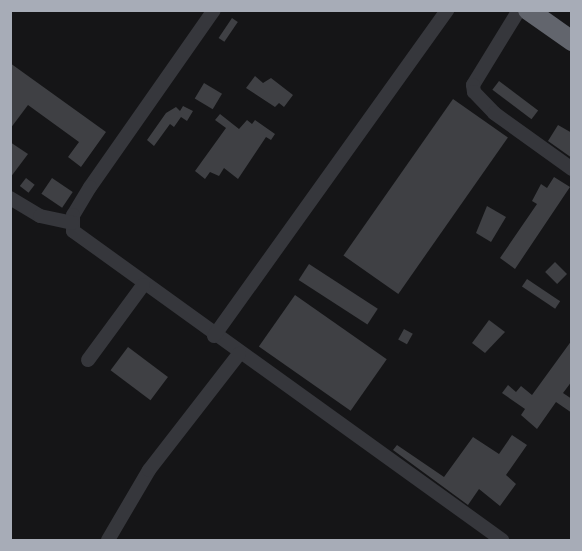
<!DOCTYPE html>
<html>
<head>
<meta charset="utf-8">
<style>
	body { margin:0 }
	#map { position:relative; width:582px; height:551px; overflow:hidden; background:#151517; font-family:Jost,sans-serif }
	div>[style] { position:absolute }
	.building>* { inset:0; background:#3f4044; transform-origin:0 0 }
	.minor>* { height:14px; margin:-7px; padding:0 7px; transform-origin:7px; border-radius:7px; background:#36373c }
	.highway>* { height:20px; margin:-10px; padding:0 10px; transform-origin:10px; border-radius:10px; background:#62656d }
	span { translate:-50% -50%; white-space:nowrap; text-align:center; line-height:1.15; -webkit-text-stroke:6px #101012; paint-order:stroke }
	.frame { position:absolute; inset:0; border:12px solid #a7acb7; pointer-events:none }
</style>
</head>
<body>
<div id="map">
	<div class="building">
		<i style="left:232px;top:18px;width:7px;height:24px;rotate:34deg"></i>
		<i style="clip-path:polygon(10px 63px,106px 132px,81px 167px,68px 157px,79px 142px,28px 105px,10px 129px)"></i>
		<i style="clip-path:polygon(255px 76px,263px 83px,271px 78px,293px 95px,284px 107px,279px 103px,275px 107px,246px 88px)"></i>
		<i style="left:499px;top:81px;width:49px;height:11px;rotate:37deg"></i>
		<i style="left:204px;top:83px;width:21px;height:18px;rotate:31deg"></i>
		<i style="left:453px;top:99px;width:67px;height:191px;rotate:35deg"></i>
		<i style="clip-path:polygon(183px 106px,193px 111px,187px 121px,181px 117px,174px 127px,170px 124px,154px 146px,147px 140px,166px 113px,176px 107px,180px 111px)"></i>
		<i style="clip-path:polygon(220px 114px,239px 129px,247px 120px,252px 124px,255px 120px,275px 134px,271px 140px,266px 137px,238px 179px,224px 168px,219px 176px,210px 172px,205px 179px,195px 171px,226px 128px,215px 120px)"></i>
		<i style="clip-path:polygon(558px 125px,572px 133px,572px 158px,548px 141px)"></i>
		<i style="clip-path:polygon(10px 142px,28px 154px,10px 178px)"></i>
		<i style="clip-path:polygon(554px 177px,570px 187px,515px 269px,500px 258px,537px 204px,532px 201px,541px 184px,547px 188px)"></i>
		<i style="left:26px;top:178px;width:11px;height:10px;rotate:38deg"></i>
		<i style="left:52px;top:178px;width:25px;height:19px;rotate:34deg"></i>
		<i style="clip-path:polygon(487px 206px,506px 217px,491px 242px,476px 233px)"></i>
		<i style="left:555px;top:262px;width:17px;height:14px;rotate:45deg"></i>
		<i style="left:309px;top:264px;width:82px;height:19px;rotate:33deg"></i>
		<i style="left:527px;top:279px;width:40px;height:9px;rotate:34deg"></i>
		<i style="left:295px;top:295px;width:112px;height:63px;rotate:35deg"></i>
		<i style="clip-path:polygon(489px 320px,505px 332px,485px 353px,472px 343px)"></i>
		<i style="left:404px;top:329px;width:10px;height:12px;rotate:29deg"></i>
		<i style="clip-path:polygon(572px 340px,572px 381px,563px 393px,572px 399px,572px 413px,556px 402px,537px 429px,521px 415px,525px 409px,502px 393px,508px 385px,516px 392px,521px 386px,532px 395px)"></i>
		<i style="left:128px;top:347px;width:50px;height:29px;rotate:37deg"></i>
		<i style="clip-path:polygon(512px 435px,527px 445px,506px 475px,516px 484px,500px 506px,479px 489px,468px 505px,393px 450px,397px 445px,444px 477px,473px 437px,499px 454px)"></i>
	</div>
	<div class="minor">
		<i style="left:214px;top:10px;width:216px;rotate:125deg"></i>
		<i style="left:90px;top:187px;width:33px;rotate:121deg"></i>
		<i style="left:73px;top:215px;width:16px;rotate:90deg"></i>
		<i style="left:73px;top:231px;width:529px;rotate:35.76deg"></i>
		<i style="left:519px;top:10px;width:88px;rotate:121.5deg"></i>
		<i style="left:473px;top:85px;width:7px;rotate:82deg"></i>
		<i style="left:474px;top:92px;width:29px;rotate:46deg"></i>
		<i style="left:494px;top:113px;width:96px;rotate:35.7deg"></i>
		<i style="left:10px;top:198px;width:35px;rotate:31deg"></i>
		<i style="left:40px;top:216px;width:33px;rotate:12deg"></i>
		<i style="left:214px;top:336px;width:401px;rotate:-54.4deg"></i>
		<i style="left:88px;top:360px;width:93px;rotate:-53.7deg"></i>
		<i style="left:108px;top:540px;width:81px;rotate:-59.6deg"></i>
		<i style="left:149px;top:470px;width:147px;rotate:-52.2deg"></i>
	</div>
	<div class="highway">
		<i style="left:528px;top:10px;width:54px;rotate:35.2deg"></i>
	</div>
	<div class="frame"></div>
</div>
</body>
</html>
